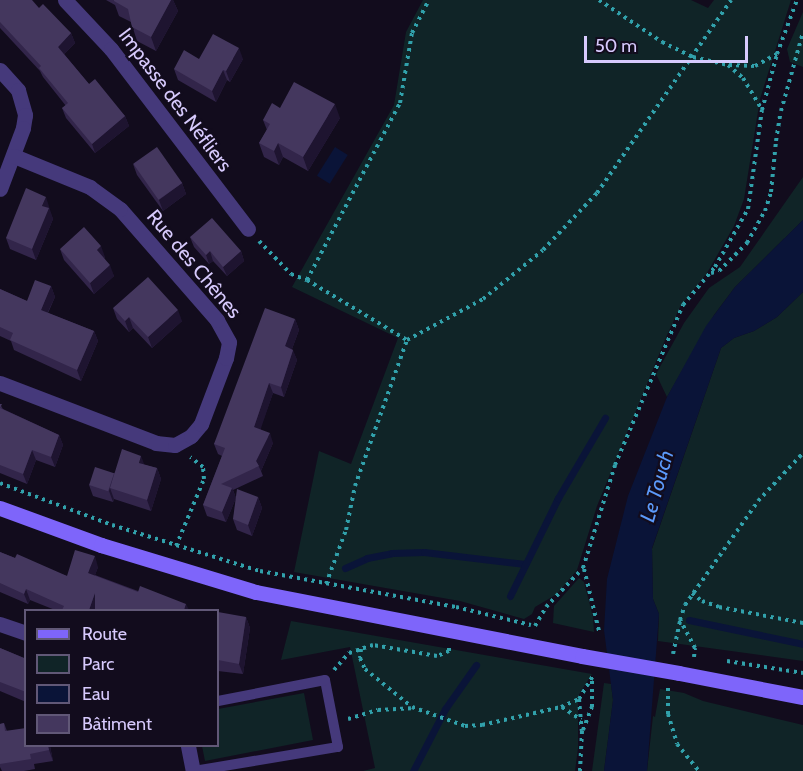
<!DOCTYPE html>
<html>
<head>
<meta charset="utf-8">
<style>
	body { margin:0 }
	#map { position:relative; width:803px; height:771px; overflow:hidden; background:#120c1d; font-family:Cabin,sans-serif }
	div>[style] { position:absolute }
	.green>* { inset:0; background:#102427 }
	.water>* { inset:0; background:#0a1438; transform-origin:0 0 }
	.stream>* { height:7px; margin:-3.5px; padding:0 3.5px; transform-origin:3.5px; border-radius:3.5px; background:#0a1438 }
	.path>* { height:4px; margin-top:-2px; transform-origin:0; background:repeating-linear-gradient(90deg,#31a1ab 0 3px,transparent 0 7.5px) }
	.service>* { height:10px; margin:-5px; padding:0 5px; transform-origin:5px; border-radius:5px; background:#45397b }
	.minor>* { height:15px; margin:-7.5px; padding:0 7.5px; transform-origin:7.5px; border-radius:7.5px; background:#45397b }
	.secondary>* { height:15px; margin:-7.5px; padding:0 7.5px; transform-origin:7.5px; border-radius:7.5px; background:#7e65fa }
	.secondary-bridge>* { height:15px; margin:-7.5px; padding:0 7.5px; transform-origin:7.5px; border-radius:7.5px; background:#7e65fa }
	.wall>* { inset:0; background:#32254a }
	.shaded-wall>* { inset:0; background:#1e1430 }
	.building>* { inset:0; background:#44375e; transform-origin:0 0 }
	span { translate:-50% -50%; white-space:nowrap; text-align:center; line-height:1.15; -webkit-text-stroke:4.5px #120c1d; paint-order:stroke }
	.street-label { font-size:20px; color:#d7cafd }
	.water-label { font-size:21px; color:#5c9afa; font-style:italic }
	.legend { position:absolute; left:24px; top:609px; width:195px; height:138px; box-sizing:border-box; background:#120c1d; border:2px solid #615877; margin:0; padding:8px 10px; list-style:none; font-size:18px; color:#d7cafd }
	.legend li { display:flex; align-items:center; gap:12px; height:30px }
	.legend b { width:30px; border:2px solid #615877 }
	.scale { position:absolute; left:584px; top:36px; width:164px; height:27px; box-sizing:border-box; border:3px solid #d7cafd; border-top:0; padding-left:8px; font-size:18px; line-height:21px; white-space:nowrap; color:#d7cafd; -webkit-text-stroke:4px #120c1d; paint-order:stroke }
</style>
</head>
<body>
<div id="map">
	<div class="green">
		<i style="clip-path:polygon(423px 0,691px 0,708px 8px,714px 0,791px 0,760px 99px,744px 199px,734px 226px,707px 273px,680px 307px,667px 335px,597px 506px,577px 570px,557px 594px,535px 607px,532px 614px,524px 619px,460px 601px,294px 572px,319px 451px,351px 464px,398px 338px,292px 287px,394px 105px,406px 32px)"></i>
		<i style="clip-path:polygon(803px 12px,803px 67px,790px 62px,787px 49px)"></i>
		<i style="clip-path:polygon(803px 177px,803px 220px,735px 287px,714px 315px,667px 397px,656px 374px,684px 323px,709px 288px,740px 267px)"></i>
		<i style="clip-path:polygon(803px 292px,803px 661px,658px 641px,659px 614px,653px 599px,652px 549px,721px 348px,734px 338px,754px 331px,777px 317px)"></i>
		<i style="clip-path:polygon(579px 578px,584px 582px,593px 617px,594px 632px,553px 623px,554px 606px)"></i>
		<i style="clip-path:polygon(291px 621px,592px 674px,578px 696px,578px 748px,575px 771px,363px 771px,375px 768px,350px 647px,281px 660px)"></i>
		<i style="clip-path:polygon(604px 683px,611px 684px,613px 700px,604px 771px,592px 771px)"></i>
		<i style="clip-path:polygon(660px 689px,684px 693px,703px 701px,803px 725px,803px 771px,647px 771px,653px 716px,655px 717px)"></i>
		<i style="clip-path:polygon(304px 693px,313px 740px,205px 761px,202px 746px,218px 746px,218px 709px)"></i>
	</div>
	<div class="water">
		<i style="left:335px;top:147px;width:15px;height:34px;rotate:32deg"></i>
		<i style="clip-path:polygon(803px 220px,803px 292px,777px 317px,754px 331px,734px 338px,721px 348px,652px 548px,653px 599px,659px 614px,647px 771px,604px 771px,613px 700px,604px 630px,607px 579px,628px 496px,667px 397px,706px 326px,735px 287px)"></i>
	</div>
	<div class="stream">
		<i style="left:345px;top:568px;width:24px;rotate:-24deg"></i>
		<i style="left:367px;top:558px;width:25px;rotate:-11deg"></i>
		<i style="left:392px;top:553px;width:32px;rotate:-2deg"></i>
		<i style="left:424px;top:552px;width:102px;rotate:6.8deg"></i>
		<i style="left:510px;top:596px;width:109px;rotate:-63.9deg"></i>
		<i style="left:558px;top:498px;width:93px;rotate:-59.6deg"></i>
		<i style="left:689px;top:620px;width:116px;rotate:11.9deg"></i>
		<i style="left:413px;top:771px;width:70px;rotate:-62.7deg"></i>
		<i style="left:445px;top:709px;width:54px;rotate:-54.8deg"></i>
	</div>
	<div class="path">
		<i style="left:599px;top:0;width:76px;rotate:33.7deg"></i>
		<i style="left:662px;top:42px;width:34px;rotate:26deg"></i>
		<i style="left:693px;top:57px;width:36px;rotate:13deg"></i>
		<i style="left:728px;top:65px;width:20px;rotate:41deg"></i>
		<i style="left:743px;top:78px;width:37px;rotate:59deg"></i>
		<i style="left:729px;top:65px;width:26px;rotate:2deg"></i>
		<i style="left:755px;top:66px;width:25px;rotate:-29deg"></i>
		<i style="left:259px;top:241px;width:46px;rotate:45.9deg"></i>
		<i style="left:291px;top:274px;width:17px;rotate:21deg"></i>
		<i style="left:307px;top:280px;width:200px;rotate:-62.3deg"></i>
		<i style="left:400px;top:103px;width:71px;rotate:-80.3deg"></i>
		<i style="left:412px;top:33px;width:37px;rotate:-63deg"></i>
		<i style="left:711px;top:273px;width:8px;rotate:-14deg"></i>
		<i style="left:719px;top:271px;width:40px;rotate:-45deg"></i>
		<i style="left:747px;top:243px;width:37px;rotate:-61deg"></i>
		<i style="left:765px;top:211px;width:20px;rotate:-72deg"></i>
		<i style="left:771px;top:192px;width:51px;rotate:-84.4deg"></i>
		<i style="left:776px;top:141px;width:30px;rotate:-81deg"></i>
		<i style="left:781px;top:111px;width:82px;rotate:-74.4deg"></i>
		<i style="left:307px;top:280px;width:117px;rotate:31deg"></i>
		<i style="left:407px;top:340px;width:86px;rotate:-28.3deg"></i>
		<i style="left:483px;top:299px;width:77px;rotate:-39.2deg"></i>
		<i style="left:543px;top:250px;width:79px;rotate:-46.5deg"></i>
		<i style="left:597px;top:193px;width:235px;rotate:-55.2deg"></i>
		<i style="left:0;top:483px;width:120px;rotate:20.6deg"></i>
		<i style="left:112px;top:525px;width:155px;rotate:17.3deg"></i>
		<i style="left:260px;top:571px;width:199px;rotate:10.4deg"></i>
		<i style="left:456px;top:607px;width:77px;rotate:13.5deg"></i>
		<i style="left:176px;top:546px;width:73px;rotate:-67.3deg"></i>
		<i style="left:204px;top:479px;width:12px;rotate:-95deg"></i>
		<i style="left:203px;top:467px;width:16px;rotate:-142deg"></i>
		<i style="left:584px;top:569px;width:64px;rotate:76.4deg"></i>
		<i style="left:326px;top:584px;width:58px;rotate:-69.7deg"></i>
		<i style="left:346px;top:530px;width:45px;rotate:-78.4deg"></i>
		<i style="left:355px;top:486px;width:155px;rotate:-70.4deg"></i>
		<i style="left:692px;top:593px;width:13px;rotate:39deg"></i>
		<i style="left:702px;top:601px;width:18px;rotate:19deg"></i>
		<i style="left:719px;top:607px;width:86px;rotate:10.8deg"></i>
		<i style="left:535px;top:626px;width:22px;rotate:-60deg"></i>
		<i style="left:546px;top:607px;width:54px;rotate:-46.5deg"></i>
		<i style="left:583px;top:568px;width:108px;rotate:-72.7deg"></i>
		<i style="left:615px;top:465px;width:174px;rotate:-67deg"></i>
		<i style="left:683px;top:305px;width:50px;rotate:-49.9deg"></i>
		<i style="left:715px;top:267px;width:67px;rotate:-60.4deg"></i>
		<i style="left:748px;top:209px;width:100px;rotate:-82deg"></i>
		<i style="left:762px;top:110px;width:58px;rotate:-75deg"></i>
		<i style="left:777px;top:54px;width:58px;rotate:-69.7deg"></i>
		<i style="left:449px;top:648px;width:3px;rotate:90deg"></i>
		<i style="left:449px;top:651px;width:13px;rotate:157deg"></i>
		<i style="left:437px;top:656px;width:65px;rotate:-170.2deg"></i>
		<i style="left:373px;top:645px;width:13px;rotate:162deg"></i>
		<i style="left:361px;top:649px;width:9px;rotate:96deg"></i>
		<i style="left:360px;top:658px;width:12px;rotate:66deg"></i>
		<i style="left:365px;top:669px;width:60px;rotate:39deg"></i>
		<i style="left:412px;top:707px;width:56px;rotate:19.7deg"></i>
		<i style="left:465px;top:726px;width:17px;rotate:-3deg"></i>
		<i style="left:482px;top:725px;width:81px;rotate:-12.8deg"></i>
		<i style="left:561px;top:707px;width:20px;rotate:-24deg"></i>
		<i style="left:579px;top:699px;width:27px;rotate:-59deg"></i>
		<i style="left:673px;top:654px;width:35px;rotate:-78deg"></i>
		<i style="left:694px;top:657px;width:9px;rotate:-84deg"></i>
		<i style="left:695px;top:648px;width:32px;rotate:-118deg"></i>
		<i style="left:680px;top:620px;width:16px;rotate:-72deg"></i>
		<i style="left:685px;top:605px;width:127px;rotate:-54.9deg"></i>
		<i style="left:758px;top:501px;width:66px;rotate:-46.8deg"></i>
		<i style="left:727px;top:661px;width:77px;rotate:9deg"></i>
		<i style="left:334px;top:670px;width:23px;rotate:-49deg"></i>
		<i style="left:349px;top:653px;width:13px;rotate:-18deg"></i>
		<i style="left:668px;top:688px;width:26px;rotate:90deg"></i>
		<i style="left:668px;top:714px;width:31px;rotate:73deg"></i>
		<i style="left:677px;top:744px;width:35px;rotate:51deg"></i>
		<i style="left:579px;top:699px;width:32px;rotate:85deg"></i>
		<i style="left:582px;top:731px;width:40px;rotate:92.9deg"></i>
		<i style="left:562px;top:707px;width:23px;rotate:34deg"></i>
		<i style="left:348px;top:719px;width:31px;rotate:-17deg"></i>
		<i style="left:378px;top:710px;width:33px;rotate:-3deg"></i>
		<i style="left:583px;top:730px;width:25px;rotate:-69deg"></i>
		<i style="left:592px;top:707px;width:27px;rotate:-90deg"></i>
	</div>
	<div class="service">
		<i style="left:194px;top:771px;width:146px;rotate:-9.5deg"></i>
		<i style="left:338px;top:747px;width:68px;rotate:-101deg"></i>
		<i style="left:325px;top:680px;width:109px;rotate:168.9deg"></i>
	</div>
	<div class="minor">
		<i style="left:65px;top:0;width:67px;rotate:46.8deg"></i>
		<i style="left:111px;top:49px;width:226px;rotate:52.7deg"></i>
		<i style="left:0;top:70px;width:27px;rotate:48deg"></i>
		<i style="left:18px;top:90px;width:26px;rotate:74deg"></i>
		<i style="left:25px;top:115px;width:13px;rotate:99deg"></i>
		<i style="left:23px;top:128px;width:65px;rotate:110.7deg"></i>
		<i style="left:0;top:383px;width:167px;rotate:21deg"></i>
		<i style="left:156px;top:443px;width:19px;rotate:6deg"></i>
		<i style="left:175px;top:445px;width:18px;rotate:-29deg"></i>
		<i style="left:191px;top:436px;width:16px;rotate:-50deg"></i>
		<i style="left:201px;top:424px;width:71px;rotate:-69.3deg"></i>
		<i style="left:226px;top:358px;width:16px;rotate:-79deg"></i>
		<i style="left:229px;top:342px;width:25px;rotate:-119deg"></i>
		<i style="left:217px;top:320px;width:147px;rotate:-131.1deg"></i>
		<i style="left:120px;top:209px;width:37px;rotate:-144deg"></i>
		<i style="left:90px;top:187px;width:82px;rotate:-157.8deg"></i>
		<i style="left:0;top:624px;width:28px;rotate:19deg"></i>
		<i style="left:188px;top:746px;width:25px;rotate:79deg"></i>
	</div>
	<div class="secondary">
		<i style="left:0;top:508px;width:108px;rotate:20.1deg"></i>
		<i style="left:101px;top:545px;width:162px;rotate:16.9deg"></i>
		<i style="left:256px;top:592px;width:332px;rotate:11.1deg"></i>
		<i style="left:679px;top:673px;width:126px;rotate:11deg"></i>
	</div>
	<div class="secondary-bridge">
		<i style="left:582px;top:656px;width:98px;rotate:9.9deg"></i>
	</div>
	<div class="wall">
		<i style="clip-path:polygon(0 0,39px 8px,71px 33px,75px 43px,64px 54px,89px 84px,125px 116px,129px 126px,95px 153px,66px 118px,62px 108px,66px 106px,43px 77px,40px 71px,0 28px)"></i>
		<i style="clip-path:polygon(106px 0,173px 0,178px 11px,156px 51px,137px 41px,131px 22px,119px 16px,115px 5px)"></i>
		<i style="clip-path:polygon(199px 59px,243px 59px,230px 82px,227px 80px,216px 102px,178px 80px,174px 69px)"></i>
		<i style="clip-path:polygon(280px 108px,340px 118px,308px 171px,283px 157px,279px 165px,264px 157px,259px 143px,267px 130px,263px 120px)"></i>
		<i style="clip-path:polygon(133px 164px,182px 183px,186px 194px,163px 211px,137px 175px)"></i>
		<i style="clip-path:polygon(50px 208px,49px 209px,53px 219px,36px 260px,10px 249px,6px 238px)"></i>
		<i style="clip-path:polygon(190px 237px,241px 251px,244px 261px,227px 276px,213px 261px,209px 264px,194px 247px)"></i>
		<i style="clip-path:polygon(60px 249px,105px 257px,104px 258px,114px 276px,94px 294px,64px 260px)"></i>
		<i style="clip-path:polygon(51px 286px,55px 297px,48px 313px,94px 331px,98px 341px,81px 381px,14px 350px,11px 341px,0 336px,0 289px,27px 301px)"></i>
		<i style="clip-path:polygon(113px 308px,182px 321px,152px 348px,133px 328px,129px 332px,117px 319px)"></i>
		<i style="clip-path:polygon(295px 319px,299px 330px,292px 349px,297px 360px,284px 397px,273px 393px,260px 429px,273px 443px,261px 471px,263px 476px,233px 490px,236px 498px,226px 522px,207px 516px,203px 505px,222px 456px,218px 454px,214px 444px)"></i>
		<i style="clip-path:polygon(0 404px,3px 409px,59px 435px,63px 445px,55px 467px,36px 460px,27px 484px,0 473px)"></i>
		<i style="clip-path:polygon(145px 465px,157px 468px,161px 479px,151px 511px,114px 499px,113px 502px,93px 496px,89px 485px,114px 473px)"></i>
		<i style="clip-path:polygon(258px 497px,262px 508px,252px 536px,237px 530px,233px 519px)"></i>
		<i style="clip-path:polygon(0 552px,15px 558px,67px 576px,98px 567px,95px 575px,189px 610px,55px 610px,30px 600px,28px 604px,0 592px)"></i>
		<i style="clip-path:polygon(218px 615px,246px 617px,250px 628px,243px 674px,218px 671px)"></i>
		<i style="clip-path:polygon(0 648px,24px 658px,26px 653px,26px 702px,0 691px)"></i>
		<i style="clip-path:polygon(4px 723px,7px 731px,50px 746px,53px 761px,34px 764px,35px 769px,24px 771px,2px 771px,0 767px,0 724px)"></i>
	</div>
	<div class="shaded-wall">
		<i style="clip-path:polygon(171px 0,173px 0,178px 11px,156px 51px,151px 37px)"></i>
		<i style="clip-path:polygon(71px 33px,75px 43px,62px 56px,58px 47px)"></i>
		<i style="clip-path:polygon(239px 48px,243px 59px,230px 82px,226px 71px)"></i>
		<i style="clip-path:polygon(223px 70px,227px 80px,216px 102px,212px 91px)"></i>
		<i style="clip-path:polygon(335px 104px,340px 118px,308px 171px,303px 157px)"></i>
		<i style="clip-path:polygon(125px 116px,129px 126px,95px 153px,92px 144px)"></i>
		<i style="clip-path:polygon(278px 143px,283px 157px,279px 165px,274px 151px)"></i>
		<i style="clip-path:polygon(182px 183px,186px 194px,163px 211px,159px 200px)"></i>
		<i style="clip-path:polygon(46px 197px,53px 219px,36px 260px,32px 249px,42px 206px)"></i>
		<i style="clip-path:polygon(101px 246px,105px 257px,101px 261px,97px 250px)"></i>
		<i style="clip-path:polygon(210px 251px,213px 261px,209px 264px,206px 255px)"></i>
		<i style="clip-path:polygon(241px 251px,244px 261px,227px 276px,223px 267px)"></i>
		<i style="clip-path:polygon(110px 265px,114px 276px,94px 294px,90px 283px)"></i>
		<i style="clip-path:polygon(51px 286px,55px 297px,44px 320px,41px 310px)"></i>
		<i style="clip-path:polygon(178px 310px,182px 321px,152px 348px,148px 337px)"></i>
		<i style="clip-path:polygon(129px 317px,133px 328px,129px 332px,125px 321px)"></i>
		<i style="clip-path:polygon(295px 319px,299px 330px,289px 357px,285px 346px)"></i>
		<i style="clip-path:polygon(94px 331px,98px 341px,81px 381px,77px 370px)"></i>
		<i style="clip-path:polygon(293px 350px,297px 360px,284px 397px,281px 387px)"></i>
		<i style="clip-path:polygon(269px 383px,273px 393px,258px 437px,254px 427px)"></i>
		<i style="clip-path:polygon(270px 433px,273px 443px,261px 471px,256px 461px)"></i>
		<i style="clip-path:polygon(59px 435px,63px 445px,55px 467px,51px 457px)"></i>
		<i style="clip-path:polygon(32px 450px,36px 460px,27px 484px,23px 474px)"></i>
		<i style="clip-path:polygon(141px 456px,145px 466px,139px 463px)"></i>
		<i style="clip-path:polygon(157px 468px,161px 479px,151px 511px,147px 500px)"></i>
		<i style="clip-path:polygon(114px 473px,110px 488px,114px 499px,113px 502px,109px 491px)"></i>
		<i style="clip-path:polygon(232px 488px,236px 498px,226px 522px,222px 512px)"></i>
		<i style="clip-path:polygon(258px 497px,262px 508px,252px 536px,248px 525px)"></i>
		<i style="clip-path:polygon(95px 556px,98px 567px,92px 583px,88px 573px)"></i>
		<i style="clip-path:polygon(26px 589px,30px 600px,28px 604px,24px 594px)"></i>
		<i style="clip-path:polygon(95px 593px,97px 610px,89px 610px)"></i>
		<i style="clip-path:polygon(186px 604px,189px 610px,184px 610px)"></i>
		<i style="clip-path:polygon(246px 617px,250px 628px,243px 674px,239px 664px)"></i>
		<i style="clip-path:polygon(48px 746px,50px 746px,53px 761px,49px 750px)"></i>
	</div>
	<div class="building">
		<i style="clip-path:polygon(0 0,32px 0,39px 8px,43px 4px,71px 33px,58px 47px,89px 84px,95px 79px,125px 116px,92px 144px,62px 108px,68px 103px,39px 68px,41px 66px,0 22px)"></i>
		<i style="clip-path:polygon(114px 0,171px 0,151px 37px,132px 27px,128px 9px,114px 1px)"></i>
		<i style="clip-path:polygon(213px 34px,239px 48px,226px 71px,223px 70px,212px 91px,174px 69px,184px 50px,199px 59px)"></i>
		<i style="clip-path:polygon(294px 82px,335px 104px,303px 157px,278px 143px,274px 151px,259px 143px,270px 124px,263px 120px,272px 103px,280px 108px)"></i>
		<i style="left:157px;top:147px;width:44px;height:29px;rotate:55deg"></i>
		<i style="clip-path:polygon(26px 188px,46px 197px,42px 206px,49px 208px,32px 249px,6px 238px)"></i>
		<i style="clip-path:polygon(212px 218px,241px 251px,223px 267px,210px 251px,206px 255px,190px 237px)"></i>
		<i style="clip-path:polygon(84px 227px,101px 246px,97px 250px,110px 265px,90px 283px,60px 249px)"></i>
		<i style="clip-path:polygon(148px 277px,178px 310px,148px 337px,129px 317px,125px 321px,113px 308px)"></i>
		<i style="clip-path:polygon(35px 280px,51px 286px,41px 310px,94px 331px,77px 370px,10px 340px,13px 333px,0 327px,0 289px,27px 301px)"></i>
		<i style="clip-path:polygon(265px 308px,295px 319px,285px 346px,293px 350px,281px 387px,269px 383px,254px 427px,270px 433px,256px 461px,259px 466px,221px 484px,232px 488px,222px 512px,203px 505px,225px 448px,214px 444px)"></i>
		<i style="clip-path:polygon(0 404px,2px 404px,0 408px,59px 435px,51px 457px,32px 450px,23px 474px,0 465px)"></i>
		<i style="clip-path:polygon(122px 449px,141px 456px,139px 463px,157px 468px,147px 500px,110px 488px)"></i>
		<i style="left:95px;top:467px;width:20px;height:19px;rotate:18deg"></i>
		<i style="clip-path:polygon(237px 489px,258px 497px,248px 525px,233px 519px)"></i>
		<i style="clip-path:polygon(75px 550px,95px 556px,88px 573px,138px 592px,140px 586px,186px 604px,184px 610px,95px 610px,95px 593px,89px 610px,62px 610px,64px 606px,26px 589px,24px 594px,0 583px,0 552px,15px 558px,17px 554px,67px 576px)"></i>
		<i style="clip-path:polygon(218px 612px,246px 617px,239px 664px,218px 660px)"></i>
		<i style="clip-path:polygon(0 648px,24px 658px,26px 653px,26px 692px,0 682px)"></i>
		<i style="clip-path:polygon(4px 723px,5px 731px,26px 728px,26px 746px,48px 746px,49px 750px,30px 754px,31px 759px,0 764px,0 724px)"></i>
	</div>
	<div class="street-label">
		<span style="left:175px;top:100px;rotate:53deg">Impasse des Néfliers</span>
		<span style="left:194px;top:264px;rotate:50deg">Rue des Chênes</span>
	</div>
	<div class="water-label">
		<span style="left:657px;top:486px;rotate:-74deg">Le Touch</span>
	</div>
	<ul class="legend">
	<li><b style="height:8px;background:#7e65fa"></b>Route</li>
	<li><b style="height:16px;background:#102427"></b>Parc</li>
	<li><b style="height:16px;background:#0a1438"></b>Eau</li>
	<li><b style="height:16px;background:#44375e"></b>Bâtiment</li>
	</ul>
	<div class="scale">50 m</div>
</div>
</body>
</html>
